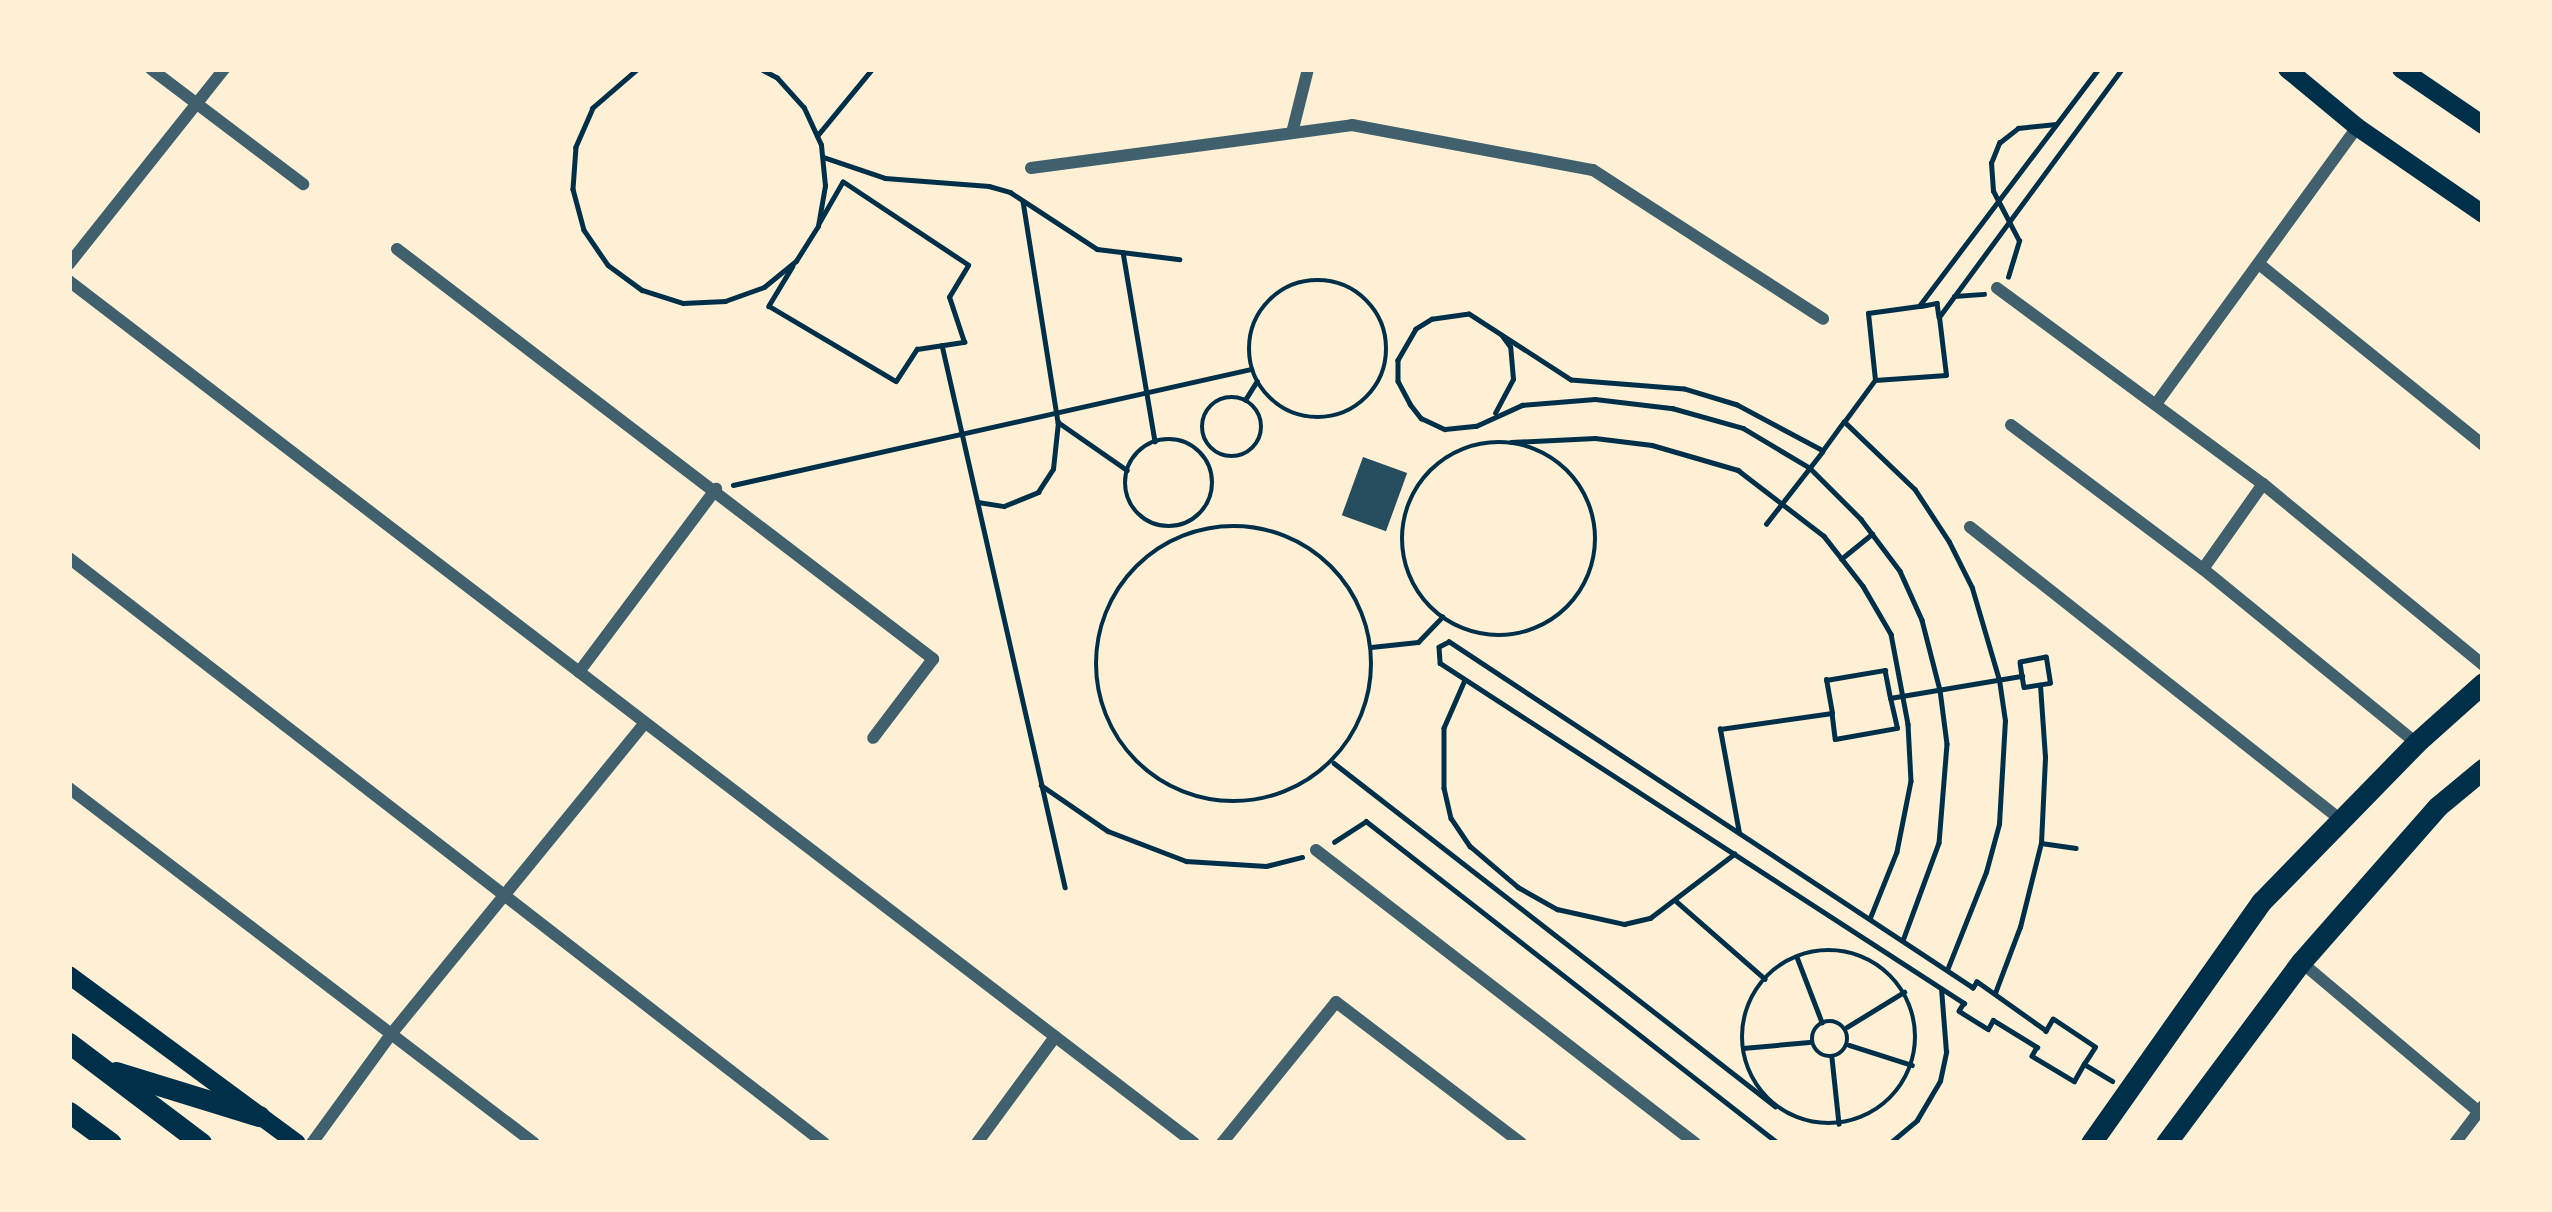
<!DOCTYPE html>
<html>
<head>
<meta charset="utf-8">
<style>
	body { margin:0 }
	#map { position:relative; width:2552px; height:1212px; overflow:hidden; background:#fdf0d5; font-family:Figtree,sans-serif }
	div>[style] { position:absolute }
	.building>* { inset:0; background:#264d5e; transform-origin:0 0 }
	.path>* { height:4.5px; margin:-2.25px; padding:0 2.25px; transform-origin:2.25px; border-radius:2.25px; background:#003049 }
	.path>.ring { margin:-2.25px; padding:0; box-sizing:content-box; background:none; border:4.5px solid #003049; border-radius:50% }
	.minor>* { height:12px; margin:-6px; padding:0 6px; transform-origin:6px; border-radius:6px; background:#3f606c }
	.secondary>* { height:18px; margin:-9px; padding:0 9px; transform-origin:9px; border-radius:9px; background:#003049 }
	.primary>* { height:21px; margin:-10.5px; padding:0 10.5px; transform-origin:10.5px; border-radius:10.5px; background:#003049 }
	.trunk>* { height:21px; margin:-10.5px; padding:0 10.5px; transform-origin:10.5px; border-radius:10.5px; background:#003049 }
	span { translate:-50% -50%; white-space:nowrap; text-align:center; line-height:1.15; -webkit-text-stroke:12px #fdf0d5; paint-order:stroke }
	.frame { position:absolute; inset:0; border:72px solid #fdf0d5; pointer-events:none }
</style>
</head>
<body>
<div id="map">
	<div class="building">
		<i style="left:1363px;top:457px;width:47px;height:62px;rotate:20deg"></i>
	</div>
	<div class="path">
		<i style="left:638px;top:69px;width:60px;rotate:139.1deg"></i>
		<i style="left:593px;top:108px;width:43px;rotate:113.6deg"></i>
		<i style="left:576px;top:147px;width:42px;rotate:94.1deg"></i>
		<i style="left:573px;top:189px;width:42px;rotate:75deg"></i>
		<i style="left:584px;top:230px;width:42px;rotate:55.6deg"></i>
		<i style="left:608px;top:265px;width:42px;rotate:36.3deg"></i>
		<i style="left:642px;top:290px;width:43px;rotate:17.6deg"></i>
		<i style="left:683px;top:303px;width:42px;rotate:-2.7deg"></i>
		<i style="left:725px;top:301px;width:41px;rotate:-19.7deg"></i>
		<i style="left:764px;top:287px;width:41px;rotate:-39.1deg"></i>
		<i style="left:796px;top:261px;width:41px;rotate:-57.8deg"></i>
		<i style="left:818px;top:226px;width:41px;rotate:-80.1deg"></i>
		<i style="left:825px;top:186px;width:41px;rotate:-95.6deg"></i>
		<i style="left:821px;top:145px;width:41px;rotate:-114.7deg"></i>
		<i style="left:804px;top:108px;width:40px;rotate:-132deg"></i>
		<i style="left:777px;top:78px;width:19px;rotate:-152deg"></i>
		<i style="left:817px;top:136px;width:87px;rotate:-50.6deg"></i>
		<i style="left:823px;top:157px;width:65px;rotate:18.7deg"></i>
		<i style="left:885px;top:178px;width:104px;rotate:4.4deg"></i>
		<i style="left:989px;top:186px;width:22px;rotate:16deg"></i>
		<i style="left:1010px;top:192px;width:104px;rotate:33.2deg"></i>
		<i style="left:1097px;top:249px;width:83px;rotate:7deg"></i>
		<i style="left:1023px;top:201px;width:224px;rotate:81deg"></i>
		<i style="left:1058px;top:422px;width:84px;rotate:34.8deg"></i>
		<i style="left:1123px;top:252px;width:192px;rotate:80.4deg"></i>
		<i style="left:793px;top:266px;width:47px;rotate:121deg"></i>
		<i style="left:769px;top:306px;width:147px;rotate:30.6deg"></i>
		<i style="left:896px;top:381px;width:38px;rotate:-57deg"></i>
		<i style="left:917px;top:349px;width:48px;rotate:-8.5deg"></i>
		<i style="left:964px;top:342px;width:47px;rotate:-108.4deg"></i>
		<i style="left:949px;top:297px;width:37px;rotate:-59deg"></i>
		<i style="left:968px;top:265px;width:150px;rotate:-146.4deg"></i>
		<i style="left:843px;top:182px;width:46px;rotate:119.9deg"></i>
		<i style="left:2008px;top:277px;width:38px;rotate:-73deg"></i>
		<i style="left:2019px;top:241px;width:56px;rotate:-117.5deg"></i>
		<i style="left:1993px;top:191px;width:28px;rotate:-94deg"></i>
		<i style="left:1991px;top:163px;width:22px;rotate:-68deg"></i>
		<i style="left:1999px;top:143px;width:24px;rotate:-38deg"></i>
		<i style="left:2018px;top:128px;width:38px;rotate:-6deg"></i>
		<i class="ring" style="left:1249px;top:280px;width:133.5px;height:133.5px"></i>
		<i style="left:1954px;top:296px;width:30px;rotate:-4deg"></i>
		<i style="left:1921px;top:306px;width:16px;rotate:-11deg"></i>
		<i style="left:1937px;top:303px;width:14px;rotate:82deg"></i>
		<i style="left:942px;top:345px;width:556px;rotate:77.21deg"></i>
		<i style="left:1875px;top:380px;width:67px;rotate:-96deg"></i>
		<i style="left:1868px;top:313px;width:51px;rotate:-7.8deg"></i>
		<i style="left:1919px;top:306px;width:297px;rotate:-52.9deg"></i>
		<i class="ring" style="left:1202px;top:397px;width:55.5px;height:55.5px"></i>
		<i style="left:1245px;top:400px;width:22px;rotate:-58deg"></i>
		<i style="left:1495px;top:413px;width:38px;rotate:-62deg"></i>
		<i style="left:1513px;top:379px;width:32px;rotate:-95deg"></i>
		<i style="left:1510px;top:347px;width:14px;rotate:-126deg"></i>
		<i style="left:1844px;top:422px;width:36px;rotate:126deg"></i>
		<i style="left:1823px;top:451px;width:98px;rotate:-151.9deg"></i>
		<i style="left:1737px;top:405px;width:55px;rotate:-163.2deg"></i>
		<i style="left:1684px;top:389px;width:113px;rotate:-175.4deg"></i>
		<i style="left:1571px;top:380px;width:121px;rotate:-147.1deg"></i>
		<i style="left:1469px;top:314px;width:37px;rotate:172deg"></i>
		<i style="left:1432px;top:319px;width:19px;rotate:148deg"></i>
		<i style="left:1416px;top:329px;width:36px;rotate:120deg"></i>
		<i style="left:1398px;top:360px;width:21px;rotate:90deg"></i>
		<i style="left:1398px;top:381px;width:26px;rotate:62deg"></i>
		<i style="left:1410px;top:404px;width:18px;rotate:52deg"></i>
		<i style="left:1421px;top:418px;width:26px;rotate:25deg"></i>
		<i style="left:1445px;top:429px;width:31px;rotate:-6deg"></i>
		<i style="left:1476px;top:426px;width:51px;rotate:-24.5deg"></i>
		<i style="left:1522px;top:405px;width:73px;rotate:-4.7deg"></i>
		<i style="left:1595px;top:399px;width:78px;rotate:6.7deg"></i>
		<i style="left:1672px;top:408px;width:74px;rotate:15.7deg"></i>
		<i style="left:1743px;top:428px;width:78px;rotate:30.8deg"></i>
		<i style="left:1810px;top:468px;width:72px;rotate:45deg"></i>
		<i style="left:1861px;top:519px;width:65px;rotate:53.1deg"></i>
		<i style="left:1900px;top:571px;width:54px;rotate:65.8deg"></i>
		<i style="left:1922px;top:620px;width:72px;rotate:75.6deg"></i>
		<i style="left:1940px;top:690px;width:54px;rotate:82.6deg"></i>
		<i style="left:1947px;top:744px;width:99px;rotate:94.6deg"></i>
		<i style="left:1939px;top:843px;width:104px;rotate:110.2deg"></i>
		<i class="ring" style="left:1125px;top:439px;width:83.5px;height:83.5px"></i>
		<i style="left:1511px;top:442px;width:84px;rotate:-2.7deg"></i>
		<i style="left:1595px;top:438px;width:57px;rotate:7deg"></i>
		<i style="left:1652px;top:445px;width:90px;rotate:16.2deg"></i>
		<i style="left:1738px;top:470px;width:108px;rotate:37.5deg"></i>
		<i style="left:1824px;top:536px;width:63px;rotate:52deg"></i>
		<i style="left:1863px;top:586px;width:56px;rotate:59.7deg"></i>
		<i style="left:1891px;top:634px;width:92px;rotate:79.3deg"></i>
		<i style="left:1908px;top:724px;width:57px;rotate:87deg"></i>
		<i style="left:1911px;top:781px;width:72px;rotate:101.2deg"></i>
		<i style="left:1897px;top:852px;width:72px;rotate:111.9deg"></i>
		<i class="ring" style="left:1402px;top:442px;width:189.5px;height:189.5px"></i>
		<i style="left:733px;top:485px;width:531px;rotate:-12.62deg"></i>
		<i style="left:978px;top:502px;width:26px;rotate:9deg"></i>
		<i style="left:1004px;top:506px;width:37px;rotate:-22deg"></i>
		<i style="left:1038px;top:492px;width:27px;rotate:-57deg"></i>
		<i style="left:1053px;top:469px;width:47px;rotate:-83.9deg"></i>
		<i style="left:1766px;top:524px;width:91px;rotate:-52.1deg"></i>
		<i class="ring" style="left:1096px;top:526px;width:271.5px;height:271.5px"></i>
		<i style="left:1841px;top:559px;width:40px;rotate:-39deg"></i>
		<i style="left:1371px;top:647px;width:47px;rotate:-6.1deg"></i>
		<i style="left:1418px;top:642px;width:35px;rotate:-46deg"></i>
		<i style="left:1465px;top:680px;width:52px;rotate:113.6deg"></i>
		<i style="left:1444px;top:728px;width:60px;rotate:90deg"></i>
		<i style="left:1444px;top:788px;width:31px;rotate:77deg"></i>
		<i style="left:1451px;top:818px;width:34px;rotate:56deg"></i>
		<i style="left:1470px;top:846px;width:63px;rotate:40.5deg"></i>
		<i style="left:1518px;top:887px;width:45px;rotate:29.4deg"></i>
		<i style="left:1557px;top:909px;width:69px;rotate:12.6deg"></i>
		<i style="left:1624px;top:924px;width:27px;rotate:-13deg"></i>
		<i style="left:1650px;top:918px;width:106px;rotate:-37.3deg"></i>
		<i style="left:1832px;top:713px;width:34px;rotate:-100deg"></i>
		<i style="left:1826px;top:680px;width:60px;rotate:-9.6deg"></i>
		<i style="left:1885px;top:670px;width:26px;rotate:79deg"></i>
		<i style="left:1334px;top:763px;width:559px;rotate:37.87deg"></i>
		<i style="left:1041px;top:785px;width:81px;rotate:34.5deg"></i>
		<i style="left:1108px;top:831px;width:84px;rotate:21deg"></i>
		<i style="left:1186px;top:861px;width:80px;rotate:3.6deg"></i>
		<i style="left:1266px;top:866px;width:37px;rotate:-14deg"></i>
		<i style="left:1739px;top:833px;width:106px;rotate:-100.4deg"></i>
		<i style="left:1720px;top:729px;width:113px;rotate:-8.1deg"></i>
		<i style="left:1832px;top:713px;width:26px;rotate:83deg"></i>
		<i style="left:1835px;top:739px;width:63px;rotate:-10.1deg"></i>
		<i style="left:1897px;top:728px;width:31px;rotate:-103deg"></i>
		<i style="left:1890px;top:698px;width:134px;rotate:-9.5deg"></i>
		<i style="left:2022px;top:676px;width:11px;rotate:80deg"></i>
		<i style="left:2024px;top:687px;width:26px;rotate:-9deg"></i>
		<i style="left:2050px;top:683px;width:26px;rotate:-99deg"></i>
		<i style="left:2046px;top:657px;width:26px;rotate:169deg"></i>
		<i style="left:2020px;top:662px;width:14px;rotate:82deg"></i>
		<i style="left:1334px;top:842px;width:38px;rotate:-33deg"></i>
		<i style="left:1366px;top:821px;width:523px;rotate:38.01deg"></i>
		<i style="left:2041px;top:843px;width:35px;rotate:8deg"></i>
		<i style="left:1676px;top:901px;width:118px;rotate:41.2deg"></i>
		<i class="ring" style="left:1742px;top:950px;width:169.5px;height:169.5px"></i>
		<i style="left:1797px;top:957px;width:70px;rotate:69deg"></i>
		<i style="left:1947px;top:970px;width:105px;rotate:-68.3deg"></i>
		<i style="left:1986px;top:872px;width:50px;rotate:-74.8deg"></i>
		<i style="left:1999px;top:824px;width:103px;rotate:-86.7deg"></i>
		<i style="left:2005px;top:721px;width:41px;rotate:-98.3deg"></i>
		<i style="left:1999px;top:680px;width:96px;rotate:-106.4deg"></i>
		<i style="left:1972px;top:588px;width:51px;rotate:-116.6deg"></i>
		<i style="left:1949px;top:542px;width:62px;rotate:-123.2deg"></i>
		<i style="left:1915px;top:490px;width:98px;rotate:-136.2deg"></i>
		<i style="left:1844px;top:422px;width:52px;rotate:-53.6deg"></i>
		<i style="left:1875px;top:380px;width:71px;rotate:-4deg"></i>
		<i style="left:1946px;top:375px;width:58px;rotate:-96.9deg"></i>
		<i style="left:1939px;top:317px;width:308px;rotate:-53.6deg"></i>
		<i style="left:1995px;top:993px;width:71px;rotate:-69.3deg"></i>
		<i style="left:2020px;top:927px;width:87px;rotate:-76deg"></i>
		<i style="left:2041px;top:843px;width:86px;rotate:-87.3deg"></i>
		<i style="left:2045px;top:757px;width:72px;rotate:-94deg"></i>
		<i class="ring" style="left:1812px;top:1021px;width:31.5px;height:31.5px"></i>
		<i style="left:1847px;top:1027px;width:67px;rotate:-31.6deg"></i>
		<i style="left:1849px;top:1045px;width:66px;rotate:17.6deg"></i>
		<i style="left:1743px;top:1048px;width:66px;rotate:-5.2deg"></i>
		<i style="left:1832px;top:1058px;width:66px;rotate:83.9deg"></i>
		<i style="left:2084px;top:1064px;width:20px;rotate:-57deg"></i>
		<i style="left:2095px;top:1047px;width:50px;rotate:-146.3deg"></i>
		<i style="left:2053px;top:1019px;width:14px;rotate:120deg"></i>
		<i style="left:2046px;top:1031px;width:85px;rotate:-144.6deg"></i>
		<i style="left:1977px;top:982px;width:7px;rotate:124deg"></i>
		<i style="left:1973px;top:988px;width:628px;rotate:-146.56deg"></i>
		<i style="left:1449px;top:642px;width:11px;rotate:153deg"></i>
		<i style="left:1439px;top:647px;width:16px;rotate:86deg"></i>
		<i style="left:1440px;top:663px;width:625px;rotate:32.98deg"></i>
		<i style="left:1964px;top:1003px;width:9px;rotate:122deg"></i>
		<i style="left:1959px;top:1011px;width:34px;rotate:32deg"></i>
		<i style="left:1988px;top:1029px;width:10px;rotate:-61deg"></i>
		<i style="left:1993px;top:1020px;width:52px;rotate:31.5deg"></i>
		<i style="left:2037px;top:1047px;width:10px;rotate:119deg"></i>
		<i style="left:2032px;top:1056px;width:49px;rotate:30.8deg"></i>
		<i style="left:2074px;top:1081px;width:20px;rotate:-60deg"></i>
		<i style="left:2084px;top:1064px;width:33px;rotate:31deg"></i>
		<i style="left:1890px;top:1143px;width:35px;rotate:-40deg"></i>
		<i style="left:1917px;top:1120px;width:45px;rotate:-59.5deg"></i>
		<i style="left:1940px;top:1081px;width:30px;rotate:-78deg"></i>
		<i style="left:1946px;top:1052px;width:63px;rotate:-94.5deg"></i>
	</div>
	<div class="minor">
		<i style="left:151px;top:69px;width:191px;rotate:37.1deg"></i>
		<i style="left:1292px;top:133px;width:66px;rotate:-76deg"></i>
		<i style="left:1031px;top:168px;width:324px;rotate:-7.6deg"></i>
		<i style="left:1352px;top:125px;width:245px;rotate:10.6deg"></i>
		<i style="left:1593px;top:170px;width:274px;rotate:32.9deg"></i>
		<i style="left:397px;top:249px;width:675px;rotate:37.41deg"></i>
		<i style="left:933px;top:659px;width:99px;rotate:127.2deg"></i>
		<i style="left:69px;top:264px;width:249px;rotate:-51.5deg"></i>
		<i style="left:2259px;top:264px;width:288px;rotate:38.9deg"></i>
		<i style="left:69px;top:281px;width:1417px;rotate:37.46deg"></i>
		<i style="left:1997px;top:288px;width:330px;rotate:36.4deg"></i>
		<i style="left:2263px;top:484px;width:285px;rotate:39.4deg"></i>
		<i style="left:2156px;top:404px;width:342px;rotate:-54deg"></i>
		<i style="left:2011px;top:425px;width:240px;rotate:36.9deg"></i>
		<i style="left:2203px;top:569px;width:275px;rotate:39.2deg"></i>
		<i style="left:1970px;top:527px;width:471px;rotate:38.3deg"></i>
		<i style="left:69px;top:558px;width:955px;rotate:37.77deg"></i>
		<i style="left:2203px;top:569px;width:104px;rotate:-54.8deg"></i>
		<i style="left:579px;top:672px;width:229px;rotate:-53.2deg"></i>
		<i style="left:69px;top:788px;width:585px;rotate:37.36deg"></i>
		<i style="left:1316px;top:850px;width:479px;rotate:37.7deg"></i>
		<i style="left:2301px;top:962px;width:238px;rotate:40.1deg"></i>
		<i style="left:312px;top:1143px;width:136px;rotate:-54deg"></i>
		<i style="left:392px;top:1033px;width:400px;rotate:-50.8deg"></i>
		<i style="left:977px;top:1143px;width:132px;rotate:-53.7deg"></i>
		<i style="left:1222px;top:1143px;width:181px;rotate:-51deg"></i>
		<i style="left:1336px;top:1002px;width:233px;rotate:37.3deg"></i>
		<i style="left:2455px;top:1143px;width:46px;rotate:-52.9deg"></i>
	</div>
	<div class="secondary">
		<i style="left:2287px;top:69px;width:91px;rotate:39.6deg"></i>
		<i style="left:2357px;top:127px;width:153px;rotate:34.6deg"></i>
		<i style="left:2401px;top:69px;width:99px;rotate:34.3deg"></i>
		<i style="left:69px;top:975px;width:283px;rotate:36.4deg"></i>
	</div>
	<div class="primary">
		<i style="left:2091px;top:1143px;width:295px;rotate:-54.8deg"></i>
		<i style="left:2261px;top:902px;width:222px;rotate:-45.7deg"></i>
		<i style="left:2416px;top:743px;width:90px;rotate:-41.8deg"></i>
		<i style="left:2166px;top:1143px;width:226px;rotate:-53.3deg"></i>
		<i style="left:2301px;top:962px;width:206px;rotate:-48.7deg"></i>
		<i style="left:2437px;top:807px;width:60px;rotate:-39.6deg"></i>
	</div>
	<div class="trunk">
		<i style="left:69px;top:1043px;width:166px;rotate:37.1deg"></i>
		<i style="left:116px;top:1072px;width:150px;rotate:17.1deg"></i>
		<i style="left:69px;top:1112px;width:52px;rotate:36.4deg"></i>
	</div>
	<div class="frame"></div>
</div>
</body>
</html>
